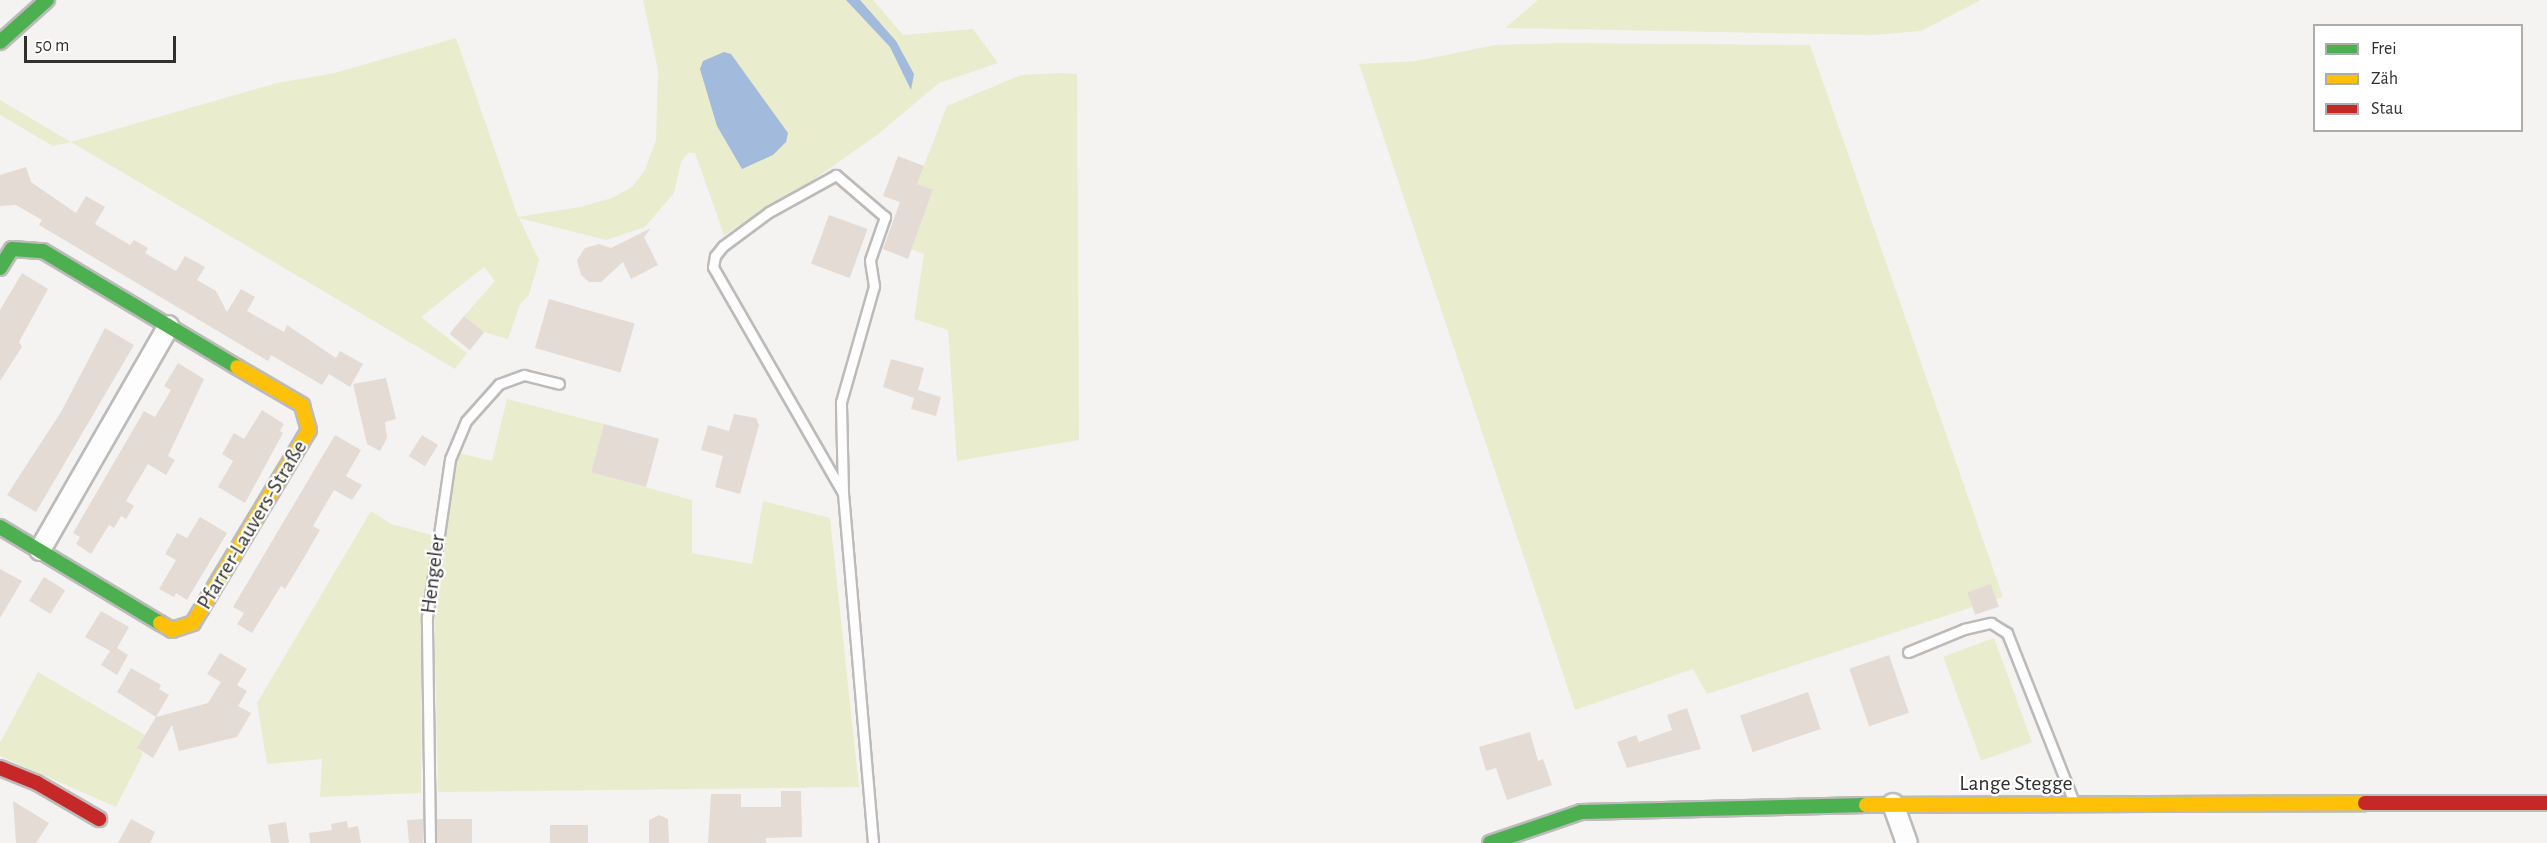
<!DOCTYPE html>
<html>
<head>
<meta charset="utf-8">
<style>
	body { margin:0 }
	#map { position:relative; width:2547px; height:843px; overflow:hidden; background:#f5f3f2; font-family:"Alegreya Sans",sans-serif }
	div>[style] { position:absolute }
	.green>* { inset:0; background:#e9eccd; transform-origin:0 0 }
	.water>* { inset:0; background:#a2badb }
	.building>* { inset:0; background:#e4dbd4; transform-origin:0 0 }
	.roads { filter:drop-shadow(2px 0 #bcbbba) drop-shadow(-2px 0 #bcbbba) drop-shadow(0 2px #bcbbba) drop-shadow(0 -2px #bcbbba) }
	.lane>* { height:9px; margin:-4.5px; padding:0 4.5px; transform-origin:4.5px; border-radius:4.5px; background:#fefdfd }
	.street>* { height:20px; margin:-10px; padding:0 10px; transform-origin:10px; border-radius:10px; background:#fefdfd }
	.fast>* { height:14px; margin:-7px; padding:0 7px; transform-origin:7px; border-radius:7px; background:#4caf50 }
	.slow>* { height:14px; margin:-7px; padding:0 7px; transform-origin:7px; border-radius:7px; background:#ffc107 }
	.jam>* { height:14px; margin:-7px; padding:0 7px; transform-origin:7px; border-radius:7px; background:#c62828 }
	span { translate:-50% -50%; white-space:nowrap; text-align:center; line-height:1.15; -webkit-text-stroke:4.5px #fff; paint-order:stroke }
	.street-label { font-size:22px; color:#31302f }
	.legend { position:absolute; left:2313px; top:24px; width:210px; height:108px; box-sizing:border-box; background:#fff; border:2px solid #adacac; margin:0; padding:8px 10px; list-style:none; font-size:18px; color:#31302f }
	.legend li { display:flex; align-items:center; gap:12px; height:30px }
	.legend b { width:30px; border:2px solid #adacac }
	.scale { position:absolute; left:24px; top:36px; width:152px; height:27px; box-sizing:border-box; border:3px solid #31302f; border-top:0; padding-left:8px; font-size:18px; line-height:21px; white-space:nowrap; color:#31302f; -webkit-text-stroke:4px #fff; paint-order:stroke }
</style>
</head>
<body>
<div id="map">
	<div class="green">
		<i style="clip-path:polygon(643px 0,873px 0,903px 35px,973px 29px,998px 63px,939px 83px,877px 135px,809px 183px,724px 235px,695px 153px,688px 153px,681px 162px,674px 193px,645px 227px,606px 240px,519px 218px,539px 260px,529px 295px,520px 304px,508px 339px,484px 332px,464px 316px,495px 281px,484px 267px,421px 317px,467px 353px,455px 369px,71px 142px,53px 146px,0 115px,0 100px,71px 142px,277px 83px,335px 73px,456px 38px,518px 217px,580px 207px,612px 198px,632px 187px,645px 170px,656px 140px,658px 70px)"></i>
		<i style="clip-path:polygon(1538px 0,1981px 0,1921px 31px,1872px 35px,1505px 28px)"></i>
		<i style="clip-path:polygon(1563px 43px,1810px 45px,2003px 597px,1707px 694px,1693px 669px,1575px 710px,1359px 64px,1416px 61px,1495px 45px)"></i>
		<i style="clip-path:polygon(1062px 73px,1077px 74px,1079px 440px,957px 461px,948px 330px,914px 319px,924px 254px,911px 249px,933px 191px,917px 184px,947px 106px,1021px 75px)"></i>
		<i style="clip-path:polygon(507px 399px,604px 424px,591px 472px,692px 500px,692px 553px,752px 564px,763px 501px,830px 518px,859px 787px,438px 792px,434px 596px,443px 537px,459px 453px,492px 461px)"></i>
		<i style="clip-path:polygon(371px 511px,391px 524px,432px 535px,422px 614px,421px 793px,320px 797px,322px 759px,267px 764px,257px 703px)"></i>
		<i style="left:1994px;top:638px;width:111px;height:54px;rotate:70deg"></i>
		<i style="clip-path:polygon(38px 672px,145px 735px,138px 748px,143px 754px,116px 807px,0 756px,0 743px)"></i>
	</div>
	<div class="water">
		<i style="clip-path:polygon(846px 0,860px 0,896px 41px,914px 74px,911px 90px,890px 47px)"></i>
		<i style="clip-path:polygon(724px 52px,731px 54px,788px 133px,786px 142px,773px 155px,742px 169px,717px 126px,700px 69px,703px 61px)"></i>
	</div>
	<div class="building">
		<i style="clip-path:polygon(898px 156px,924px 166px,917px 184px,933px 190px,908px 259px,883px 249px,900px 202px,883px 196px)"></i>
		<i style="clip-path:polygon(26px 167px,31px 182px,76px 213px,86px 196px,105px 207px,95px 224px,130px 245px,134px 240px,148px 248px,145px 253px,176px 271px,185px 256px,205px 267px,197px 280px,216px 291px,227px 312px,241px 289px,255px 297px,247px 311px,284px 332px,287px 325px,336px 358px,340px 351px,363px 364px,350px 387px,329px 374px,322px 385px,271px 355px,268px 361px,39px 225px,42px 220px,16px 205px,0 206px,0 175px)"></i>
		<i style="left:829px;top:215px;width:41px;height:52px;rotate:20deg"></i>
		<i style="clip-path:polygon(651px 228px,644px 237px,658px 265px,631px 279px,623px 262px,601px 282px,589px 282px,581px 275px,577px 260px,585px 248px,599px 244px,611px 248px)"></i>
		<i style="clip-path:polygon(22px 273px,48px 289px,19px 342px,22px 347px,0 381px,0 310px)"></i>
		<i style="left:549px;top:299px;width:89px;height:51px;rotate:16deg"></i>
		<i style="left:464px;top:316px;width:26px;height:23px;rotate:39deg"></i>
		<i style="clip-path:polygon(105px 328px,134px 345px,36px 512px,7px 495px,61px 412px)"></i>
		<i style="clip-path:polygon(891px 359px,924px 368px,918px 390px,941px 397px,936px 416px,911px 409px,914px 398px,883px 387px)"></i>
		<i style="clip-path:polygon(178px 363px,204px 379px,168px 456px,175px 460px,166px 475px,148px 464px,126px 501px,134px 506px,126px 519px,121px 516px,114px 528px,109px 525px,91px 554px,76px 544px,80px 537px,73px 533px,144px 411px,155px 417px,171px 390px,164px 386px)"></i>
		<i style="clip-path:polygon(386px 378px,396px 419px,385px 422px,387px 438px,380px 451px,367px 444px,353px 384px)"></i>
		<i style="clip-path:polygon(262px 410px,284px 424px,280px 431px,283px 433px,245px 503px,218px 487px,233px 461px,222px 454px,234px 433px,244px 439px)"></i>
		<i style="clip-path:polygon(734px 414px,756px 418px,759px 425px,740px 494px,715px 487px,723px 456px,701px 450px,708px 425px,729px 431px)"></i>
		<i style="left:604px;top:424px;width:57px;height:50px;rotate:15deg"></i>
		<i style="clip-path:polygon(335px 435px,361px 450px,346px 476px,362px 485px,352px 500px,334px 490px,313px 526px,320px 530px,302px 561px,285px 589px,281px 586px,252px 633px,237px 624px,244px 613px,233px 607px)"></i>
		<i style="left:422px;top:435px;width:19px;height:25px;rotate:32deg"></i>
		<i style="clip-path:polygon(200px 517px,227px 533px,187px 600px,176px 593px,174px 597px,159px 589px,176px 560px,165px 554px,177px 533px,187px 538px)"></i>
		<i style="clip-path:polygon(0 569px,22px 581px,0 618px)"></i>
		<i style="left:44px;top:577px;width:25px;height:28px;rotate:32deg"></i>
		<i style="left:1991px;top:584px;width:24px;height:25px;rotate:71deg"></i>
		<i style="clip-path:polygon(101px 611px,129px 627px,117px 648px,128px 655px,117px 675px,101px 665px,110px 651px,85px 637px)"></i>
		<i style="clip-path:polygon(220px 653px,247px 669px,237px 685px,247px 691px,238px 706px,251px 713px,237px 737px,179px 751px,172px 725px,153px 758px,137px 748px,156px 717px,208px 703px,221px 682px,207px 674px)"></i>
		<i style="left:1889px;top:655px;width:61px;height:42px;rotate:71deg"></i>
		<i style="clip-path:polygon(131px 668px,161px 685px,159px 689px,169px 695px,156px 717px,117px 692px)"></i>
		<i style="left:1808px;top:692px;width:39px;height:72px;rotate:71deg"></i>
		<i style="clip-path:polygon(1687px 708px,1701px 749px,1627px 768px,1617px 742px,1636px 735px,1639px 742px,1672px 730px,1667px 715px)"></i>
		<i style="clip-path:polygon(1530px 732px,1538px 761px,1543px 759px,1552px 785px,1507px 800px,1496px 768px,1486px 771px,1479px 747px)"></i>
		<i style="clip-path:polygon(781px 791px,801px 791px,802px 837px,766px 838px,766px 843px,708px 843px,711px 794px,741px 794px,741px 807px,781px 807px)"></i>
		<i style="clip-path:polygon(13px 801px,49px 823px,36px 843px,16px 843px)"></i>
		<i style="clip-path:polygon(659px 815px,668px 819px,669px 843px,649px 843px,649px 820px)"></i>
		<i style="clip-path:polygon(131px 819px,155px 832px,150px 843px,118px 843px)"></i>
		<i style="clip-path:polygon(423px 819px,423px 843px,409px 843px,407px 820px)"></i>
		<i style="left:436px;top:819px;width:36px;height:24px"></i>
		<i style="clip-path:polygon(347px 821px,348px 828px,358px 826px,361px 843px,310px 843px,309px 833px,332px 830px,331px 824px)"></i>
		<i style="clip-path:polygon(286px 822px,289px 843px,271px 843px,268px 825px)"></i>
		<i style="left:550px;top:825px;width:38px;height:18px"></i>
	</div>
	<div class="roads">
		<div class="lane">
			<i style="left:843px;top:493px;width:91px;rotate:-91.3deg"></i>
			<i style="left:841px;top:402px;width:121px;rotate:-74.1deg"></i>
			<i style="left:874px;top:286px;width:26px;rotate:-99deg"></i>
			<i style="left:870px;top:260px;width:46px;rotate:-70.8deg"></i>
			<i style="left:885px;top:217px;width:65px;rotate:-139.4deg"></i>
			<i style="left:836px;top:175px;width:77px;rotate:151.1deg"></i>
			<i style="left:769px;top:212px;width:57px;rotate:143.5deg"></i>
			<i style="left:723px;top:246px;width:13px;rotate:129deg"></i>
			<i style="left:715px;top:256px;width:11px;rotate:100deg"></i>
			<i style="left:713px;top:267px;width:261px;rotate:60.1deg"></i>
			<i style="left:843px;top:493px;width:351px;rotate:85.1deg"></i>
			<i style="left:1908px;top:652px;width:61px;rotate:-22.3deg"></i>
			<i style="left:1964px;top:629px;width:28px;rotate:-13deg"></i>
			<i style="left:1991px;top:623px;width:19px;rotate:32deg"></i>
			<i style="left:2007px;top:633px;width:180px;rotate:68.4deg"></i>
			<i style="left:430px;top:843px;width:226px;rotate:-90.8deg"></i>
			<i style="left:427px;top:617px;width:160px;rotate:-81.7deg"></i>
			<i style="left:450px;top:459px;width:41px;rotate:-67.2deg"></i>
			<i style="left:466px;top:421px;width:50px;rotate:-48.3deg"></i>
			<i style="left:499px;top:384px;width:27px;rotate:-20deg"></i>
			<i style="left:524px;top:375px;width:36px;rotate:14deg"></i>
		</div>
		<div class="street">
			<i style="left:40px;top:550px;width:258px;rotate:-60.1deg"></i>
			<i style="left:1893px;top:804px;width:41px;rotate:70.3deg"></i>
		</div>
		<div class="fast">
			<i style="left:0;top:42px;width:63px;rotate:-41.8deg"></i>
			<i style="left:0;top:268px;width:22px;rotate:-58deg"></i>
			<i style="left:12px;top:249px;width:31px;rotate:4deg"></i>
			<i style="left:43px;top:251px;width:226px;rotate:30.9deg"></i>
			<i style="left:0;top:527px;width:187px;rotate:31deg"></i>
			<i style="left:1490px;top:843px;width:96px;rotate:-18.8deg"></i>
			<i style="left:1581px;top:812px;width:285px;rotate:-1.4deg"></i>
		</div>
		<div class="slow">
			<i style="left:160px;top:623px;width:14px;rotate:30deg"></i>
			<i style="left:172px;top:630px;width:22px;rotate:-18deg"></i>
			<i style="left:193px;top:623px;width:225px;rotate:-59deg"></i>
			<i style="left:309px;top:430px;width:26px;rotate:-106deg"></i>
			<i style="left:302px;top:405px;width:75px;rotate:-149.7deg"></i>
			<i style="left:1866px;top:805px;width:499px;rotate:-0.2deg"></i>
		</div>
		<div class="jam">
			<i style="left:0;top:768px;width:40px;rotate:22deg"></i>
			<i style="left:37px;top:783px;width:72px;rotate:30.1deg"></i>
			<i style="left:2365px;top:803px;width:182px"></i>
		</div>
	</div>
	<div class="street-label">
		<span style="left:252px;top:525px;rotate:-59deg">Pfarrer-Lauvers-Straße</span>
		<span style="left:433px;top:574px;rotate:-83deg">Hengeler</span>
		<span style="left:2016px;top:784px">Lange Stegge</span>
	</div>
	<ul class="legend">
	<li><b style="height:8px;background:#4caf50"></b>Frei</li>
	<li><b style="height:8px;background:#ffc107"></b>Zäh</li>
	<li><b style="height:8px;background:#c62828"></b>Stau</li>
	</ul>
	<div class="scale">50 m</div>
</div>
</body>
</html>
